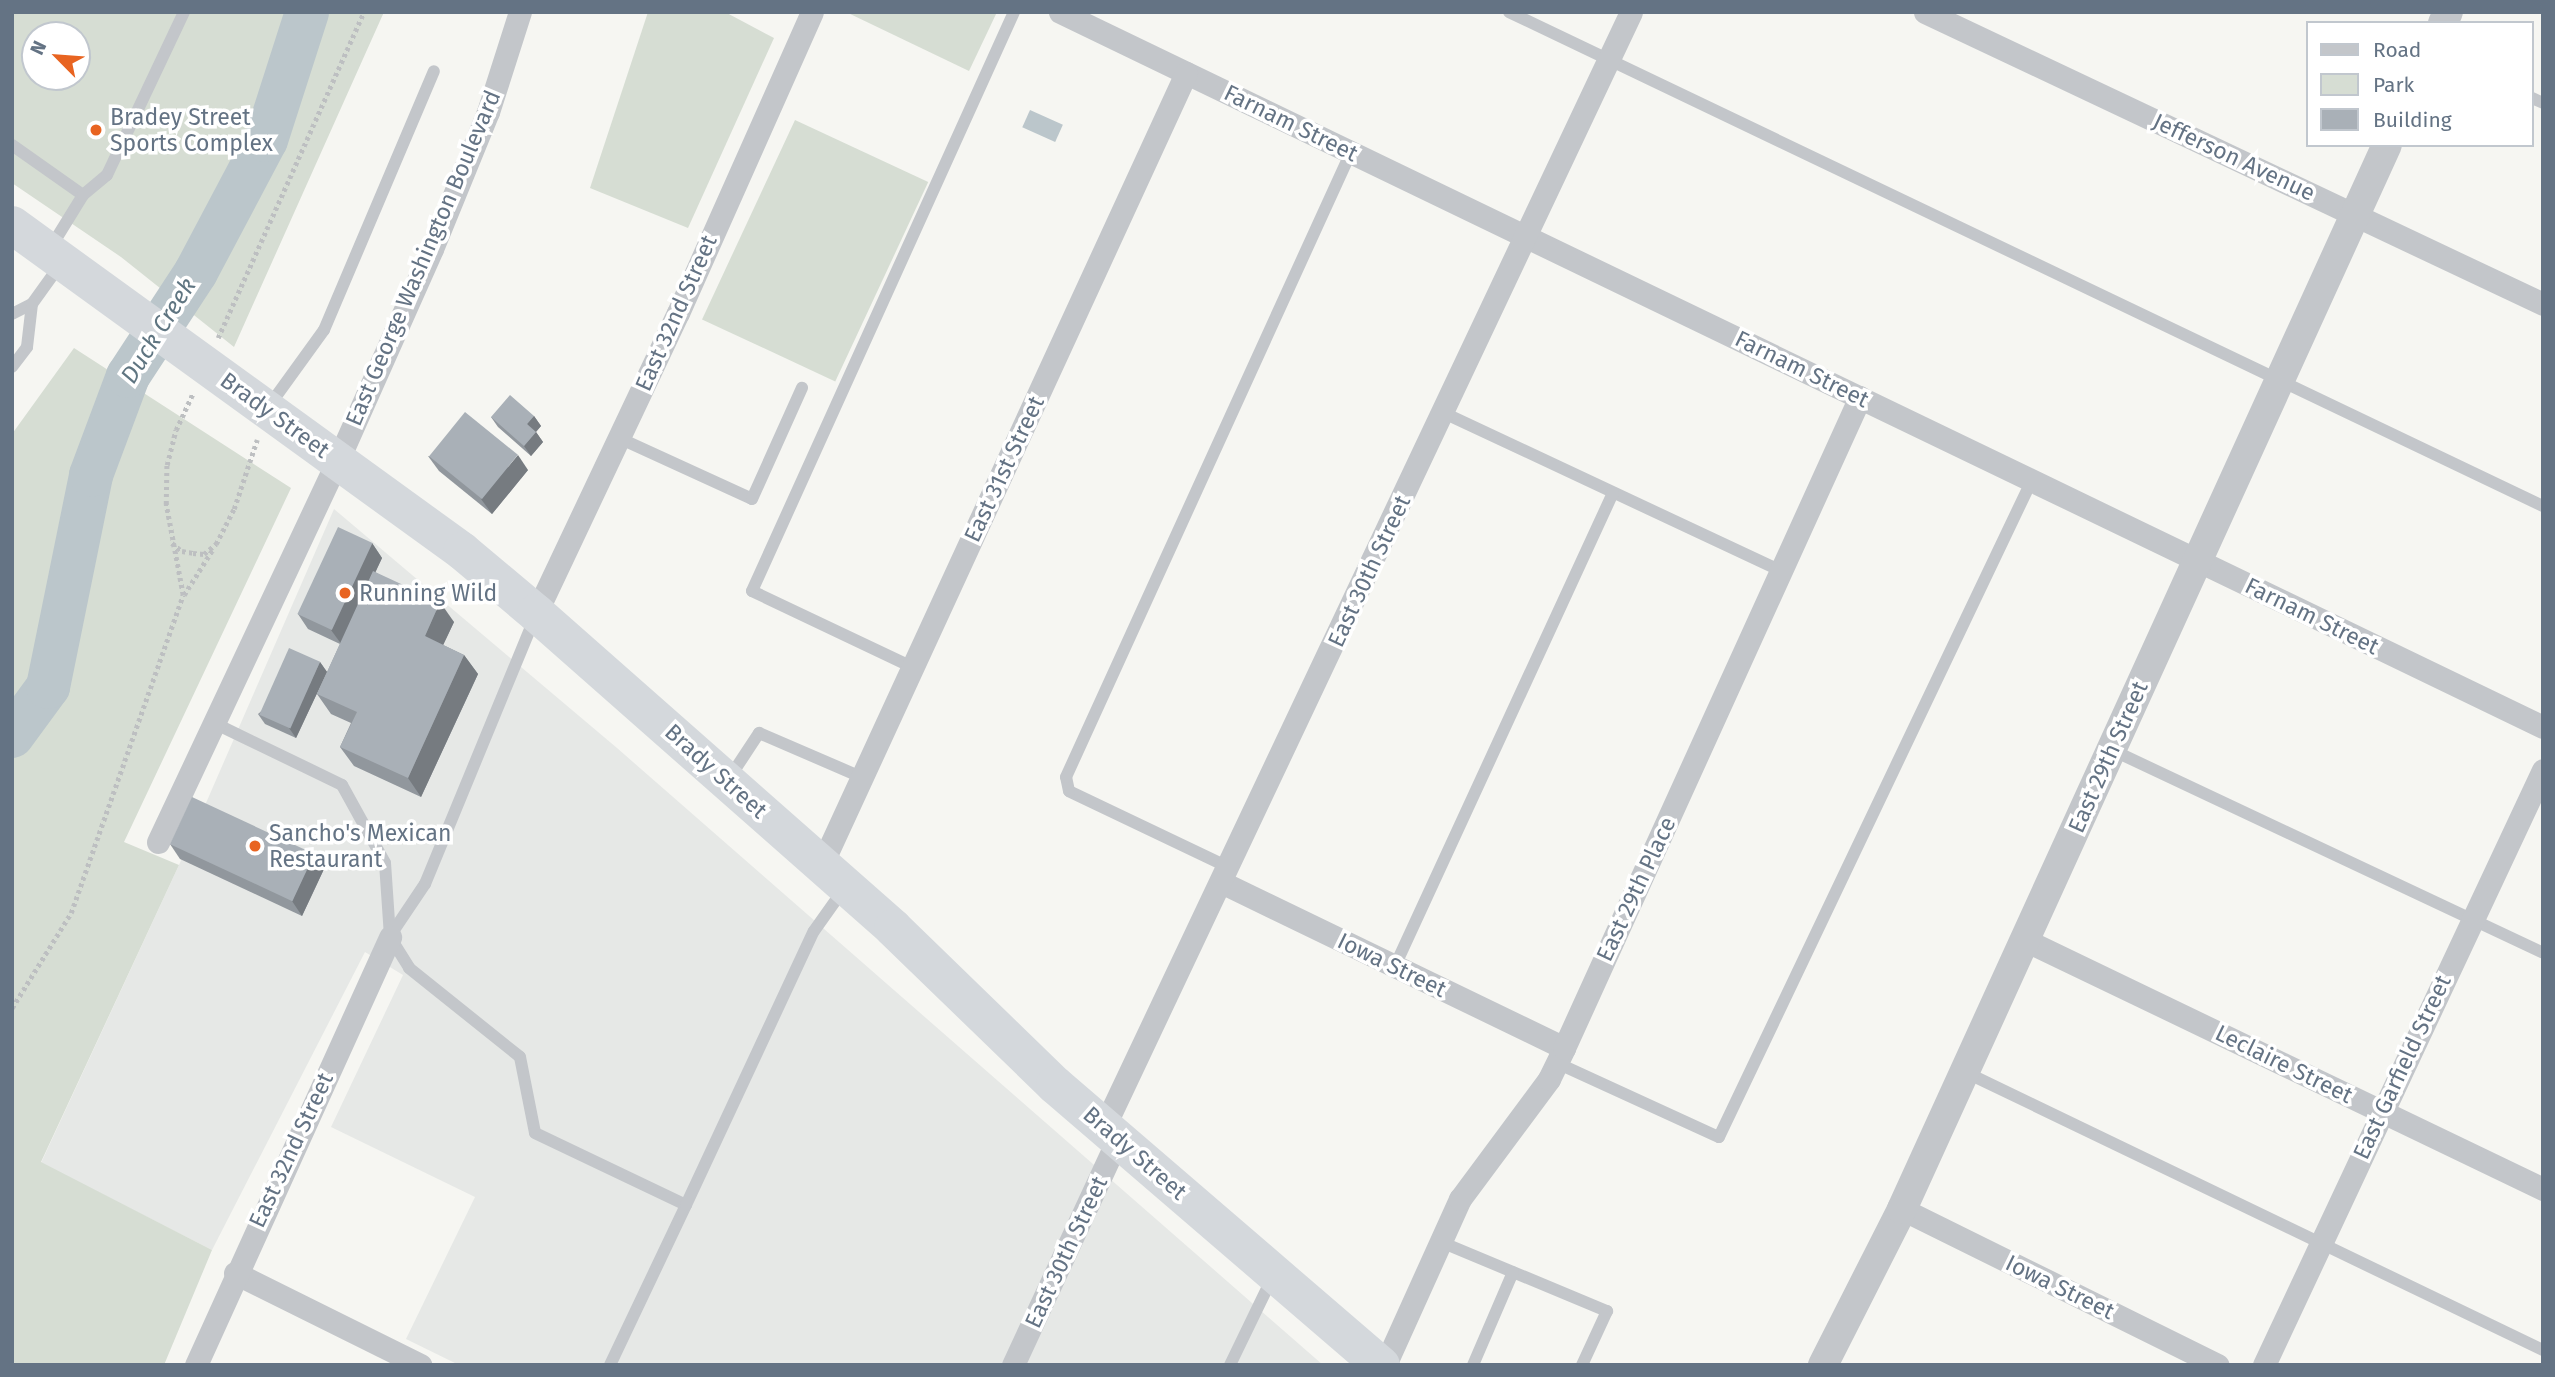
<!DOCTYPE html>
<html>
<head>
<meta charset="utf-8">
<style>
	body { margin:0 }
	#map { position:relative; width:2555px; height:1377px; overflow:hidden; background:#f6f6f2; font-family:"Fira Sans",sans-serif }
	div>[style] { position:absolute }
	.built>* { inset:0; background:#e6e8e6 }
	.green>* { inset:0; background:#d6ddd3; transform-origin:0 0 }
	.water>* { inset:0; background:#bbc6cb; transform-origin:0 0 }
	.river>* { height:44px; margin:-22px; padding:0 22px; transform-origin:22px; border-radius:22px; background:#bbc6cb }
	.path>* { height:4.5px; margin-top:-2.25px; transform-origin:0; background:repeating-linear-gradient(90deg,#bdbfc1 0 3.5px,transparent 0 7px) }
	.service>* { height:12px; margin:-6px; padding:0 6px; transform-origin:6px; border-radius:6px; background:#c3c6ca }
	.minor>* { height:23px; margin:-11.5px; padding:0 11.5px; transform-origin:11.5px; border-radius:11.5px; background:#c3c6ca }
	.tertiary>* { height:30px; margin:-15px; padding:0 15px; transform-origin:15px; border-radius:15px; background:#c3c6ca }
	.trunk>* { height:38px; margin:-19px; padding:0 19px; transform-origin:19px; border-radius:19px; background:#d4d8dc }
	.wall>* { inset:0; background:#91979d }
	.shaded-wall>* { inset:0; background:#767b80 }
	.building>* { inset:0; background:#a9b0b7; transform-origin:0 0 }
	.dots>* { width:19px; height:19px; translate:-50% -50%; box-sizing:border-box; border:4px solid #fff; border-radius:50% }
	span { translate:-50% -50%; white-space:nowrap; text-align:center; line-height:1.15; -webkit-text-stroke:7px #fff; paint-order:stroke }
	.poi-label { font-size:23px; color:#647384 }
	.left { translate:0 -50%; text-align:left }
	.street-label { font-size:23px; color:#647384 }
	.water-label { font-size:24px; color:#5f7581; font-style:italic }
	.frame { position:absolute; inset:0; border:14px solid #647384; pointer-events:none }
	.legend { position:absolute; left:2306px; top:21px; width:228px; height:126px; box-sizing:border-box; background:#fff; border:2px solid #c1c7ce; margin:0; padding:9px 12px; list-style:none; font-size:21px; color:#647384 }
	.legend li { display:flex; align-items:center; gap:14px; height:35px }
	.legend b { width:35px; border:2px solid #c1c7ce }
	.north { position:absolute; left:21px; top:21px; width:70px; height:70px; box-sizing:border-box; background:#fff; border:2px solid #c1c7ce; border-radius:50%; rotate:295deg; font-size:19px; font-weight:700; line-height:28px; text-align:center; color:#647384 }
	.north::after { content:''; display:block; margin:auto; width:24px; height:32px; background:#e86421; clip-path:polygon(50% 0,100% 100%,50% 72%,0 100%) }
</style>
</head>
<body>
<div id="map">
	<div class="built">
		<i style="clip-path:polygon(334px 509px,617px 748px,1323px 1365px,459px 1365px,406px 1339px,475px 1197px,331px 1127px,403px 975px,365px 952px,212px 1250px,41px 1163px,179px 865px)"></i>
	</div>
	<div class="green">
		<i style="clip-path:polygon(evenodd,12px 12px,384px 12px,234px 347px,121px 257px,12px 183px,12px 12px,35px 35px,77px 35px,77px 77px,35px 77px,35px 35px)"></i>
		<i style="clip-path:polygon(648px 12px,725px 12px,774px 38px,688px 228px,590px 188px)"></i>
		<i style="clip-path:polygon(846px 12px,997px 12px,969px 71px)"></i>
		<i style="left:795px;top:120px;width:147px;height:220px;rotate:25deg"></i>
		<i style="clip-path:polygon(74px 348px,291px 488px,124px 842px,179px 865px,41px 1162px,212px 1250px,164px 1365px,12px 1365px,12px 434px)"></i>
	</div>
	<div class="water">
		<i style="left:1030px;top:110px;width:36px;height:19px;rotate:24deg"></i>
	</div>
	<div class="river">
		<i style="left:12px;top:736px;width:61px;rotate:-53.7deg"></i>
		<i style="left:48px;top:687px;width:216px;rotate:-78.5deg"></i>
		<i style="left:91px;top:475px;width:106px;rotate:-69.5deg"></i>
		<i style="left:128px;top:376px;width:124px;rotate:-56.8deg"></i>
		<i style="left:196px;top:272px;width:149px;rotate:-62.1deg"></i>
		<i style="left:266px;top:140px;width:134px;rotate:-72.2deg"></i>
	</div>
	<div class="path">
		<i style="left:218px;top:338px;width:357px;rotate:-65.9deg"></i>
		<i style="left:172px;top:543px;width:13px;rotate:39deg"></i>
		<i style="left:182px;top:551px;width:11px;rotate:10deg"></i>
		<i style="left:193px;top:553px;width:11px;rotate:5deg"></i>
		<i style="left:204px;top:554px;width:16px;rotate:-40deg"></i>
		<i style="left:216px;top:544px;width:39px;rotate:-63deg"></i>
		<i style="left:234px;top:509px;width:73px;rotate:-71.6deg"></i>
		<i style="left:184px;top:595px;width:54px;rotate:-57.8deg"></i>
		<i style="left:12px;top:1008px;width:112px;rotate:-58.2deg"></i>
		<i style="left:71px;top:913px;width:337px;rotate:-70.6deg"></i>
		<i style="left:183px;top:595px;width:93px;rotate:-100.6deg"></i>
		<i style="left:166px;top:504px;width:39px;rotate:-89deg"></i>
		<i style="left:167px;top:465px;width:36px;rotate:-76deg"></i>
		<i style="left:176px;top:430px;width:41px;rotate:-65.3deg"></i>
	</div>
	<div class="service">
		<i style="left:1509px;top:12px;width:1146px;rotate:25.54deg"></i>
		<i style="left:2532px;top:98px;width:12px;rotate:24deg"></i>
		<i style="left:12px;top:145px;width:87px;rotate:35.2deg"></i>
		<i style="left:51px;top:247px;width:61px;rotate:-58.4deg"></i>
		<i style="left:83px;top:195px;width:31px;rotate:-40deg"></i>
		<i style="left:107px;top:175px;width:180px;rotate:-64.7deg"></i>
		<i style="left:12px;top:314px;width:22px;rotate:-27deg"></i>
		<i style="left:12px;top:367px;width:25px;rotate:-53deg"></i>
		<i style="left:27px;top:347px;width:43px;rotate:-83.4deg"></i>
		<i style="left:32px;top:304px;width:48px;rotate:-54.3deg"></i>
		<i style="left:269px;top:406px;width:94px;rotate:-54.1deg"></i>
		<i style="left:324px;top:330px;width:281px;rotate:-67deg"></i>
		<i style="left:1444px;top:413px;width:372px;rotate:25.1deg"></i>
		<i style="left:619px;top:438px;width:146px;rotate:24.6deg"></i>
		<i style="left:752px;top:499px;width:122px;rotate:-65.8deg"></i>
		<i style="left:912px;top:667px;width:177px;rotate:-154.6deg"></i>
		<i style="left:752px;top:591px;width:636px;rotate:-65.65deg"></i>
		<i style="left:214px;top:723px;width:142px;rotate:25.8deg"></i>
		<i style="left:342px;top:785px;width:89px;rotate:61.1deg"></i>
		<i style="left:385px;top:863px;width:74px;rotate:86.1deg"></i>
		<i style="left:390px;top:937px;width:36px;rotate:58deg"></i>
		<i style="left:409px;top:968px;width:142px;rotate:38.7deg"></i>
		<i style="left:520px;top:1057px;width:77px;rotate:78.8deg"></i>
		<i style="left:535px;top:1133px;width:167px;rotate:25.5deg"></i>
		<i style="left:686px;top:1205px;width:177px;rotate:115.4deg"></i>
		<i style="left:2112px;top:750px;width:476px;rotate:25.2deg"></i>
		<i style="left:730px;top:777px;width:53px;rotate:-56.6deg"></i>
		<i style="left:759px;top:733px;width:111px;rotate:23.3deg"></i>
		<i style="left:1228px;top:867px;width:176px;rotate:-154.5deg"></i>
		<i style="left:1069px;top:791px;width:14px;rotate:-102deg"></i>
		<i style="left:1066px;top:777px;width:687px;rotate:-65.49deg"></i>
		<i style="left:390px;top:936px;width:63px;rotate:-56.1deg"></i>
		<i style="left:425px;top:884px;width:287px;rotate:-67.6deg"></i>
		<i style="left:1395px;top:966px;width:521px;rotate:-65.26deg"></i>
		<i style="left:1557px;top:1063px;width:178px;rotate:24.6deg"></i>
		<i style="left:1719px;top:1137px;width:728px;rotate:-64.53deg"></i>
		<i style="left:1965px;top:1072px;width:641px;rotate:25.69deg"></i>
		<i style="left:686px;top:1205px;width:302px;rotate:-65deg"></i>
		<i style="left:814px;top:931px;width:50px;rotate:-54.7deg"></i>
		<i style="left:1441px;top:1242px;width:180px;rotate:22.6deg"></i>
		<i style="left:1607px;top:1311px;width:60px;rotate:114.8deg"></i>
		<i style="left:1230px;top:1365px;width:99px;rotate:-64.2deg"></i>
		<i style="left:1473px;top:1365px;width:101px;rotate:-66.7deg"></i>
	</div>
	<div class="minor">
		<i style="left:1060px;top:12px;width:1646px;rotate:25.74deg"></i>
		<i style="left:1925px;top:12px;width:684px;rotate:25.29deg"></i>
		<i style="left:536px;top:613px;width:332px;rotate:-64.7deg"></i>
		<i style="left:678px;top:313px;width:329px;rotate:-66deg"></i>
		<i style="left:158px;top:842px;width:422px;rotate:-64.8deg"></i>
		<i style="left:338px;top:460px;width:231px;rotate:-66deg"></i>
		<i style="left:432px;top:249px;width:148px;rotate:-67.8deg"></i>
		<i style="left:488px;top:112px;width:105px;rotate:-72.3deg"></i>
		<i style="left:821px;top:866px;width:873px;rotate:-65.28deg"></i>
		<i style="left:1221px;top:882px;width:381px;rotate:25.8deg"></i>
		<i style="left:2025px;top:940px;width:575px;rotate:25.67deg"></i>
		<i style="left:1104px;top:1127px;width:1233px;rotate:-64.7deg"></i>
		<i style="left:1902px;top:1209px;width:352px;rotate:26.3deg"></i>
		<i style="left:235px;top:1273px;width:207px;rotate:26.4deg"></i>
		<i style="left:196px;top:1365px;width:470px;rotate:-65.6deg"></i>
		<i style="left:1013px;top:1365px;width:249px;rotate:-65.1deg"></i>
		<i style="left:1385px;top:1365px;width:182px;rotate:-65.7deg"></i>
		<i style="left:1460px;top:1199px;width:149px;rotate:-53.4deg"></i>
		<i style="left:1549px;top:1079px;width:34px;rotate:-64deg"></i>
		<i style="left:1564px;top:1048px;width:715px;rotate:-65.55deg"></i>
		<i style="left:2264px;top:1365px;width:657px;rotate:-64.88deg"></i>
	</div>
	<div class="tertiary">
		<i style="left:2443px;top:23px;width:12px;rotate:-66deg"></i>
		<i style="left:1823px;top:1365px;width:175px;rotate:-63.1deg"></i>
		<i style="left:1902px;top:1209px;width:1169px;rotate:-65.5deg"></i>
	</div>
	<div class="trunk">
		<i style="left:12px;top:225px;width:556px;rotate:35.92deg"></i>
		<i style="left:462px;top:551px;width:97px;rotate:40deg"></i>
		<i style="left:536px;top:613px;width:476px;rotate:41.4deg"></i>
		<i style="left:893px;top:928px;width:226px;rotate:44.1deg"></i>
		<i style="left:1055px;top:1085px;width:430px;rotate:40.7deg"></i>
	</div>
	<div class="wall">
		<i style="clip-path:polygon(534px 416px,541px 426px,536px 432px,543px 442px,531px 456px,498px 427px,491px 417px)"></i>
		<i style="clip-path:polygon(428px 456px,528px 470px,492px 514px,439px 471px)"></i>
		<i style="clip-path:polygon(372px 543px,382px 558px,375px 572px,454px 622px,443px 645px,464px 655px,478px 674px,421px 797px,354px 766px,340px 747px,351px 723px,331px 714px,317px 694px,340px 644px,308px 629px,298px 614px)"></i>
		<i style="clip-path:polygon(320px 662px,327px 672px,296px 738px,265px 724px,258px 714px)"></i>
		<i style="clip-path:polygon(170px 844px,324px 869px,302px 916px,180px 859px)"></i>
	</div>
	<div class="shaded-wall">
		<i style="clip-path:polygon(534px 416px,541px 426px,534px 434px,527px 424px)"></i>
		<i style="clip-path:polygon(536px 432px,543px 442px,531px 456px,524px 446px)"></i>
		<i style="clip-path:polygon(518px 455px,528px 470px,492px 514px,481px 499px)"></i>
		<i style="clip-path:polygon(372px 543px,382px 558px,342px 645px,331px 630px)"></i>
		<i style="clip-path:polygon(440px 602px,454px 622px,438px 656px,425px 636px)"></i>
		<i style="clip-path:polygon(464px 655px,478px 674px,421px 797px,408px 778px)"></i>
		<i style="clip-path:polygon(320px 662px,327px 672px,296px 738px,289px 728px)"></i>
		<i style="clip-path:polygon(314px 854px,324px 869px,302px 916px,292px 901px)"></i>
	</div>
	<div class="building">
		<i style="clip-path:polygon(510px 395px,534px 416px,527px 424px,536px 432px,524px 446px,491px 417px)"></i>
		<i style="left:465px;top:412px;width:68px;height:57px;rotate:39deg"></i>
		<i style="left:338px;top:527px;width:38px;height:96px;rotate:25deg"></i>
		<i style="clip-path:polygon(373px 571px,440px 602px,425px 636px,464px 655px,408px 778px,340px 747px,357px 712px,317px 694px)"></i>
		<i style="left:289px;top:648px;width:34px;height:73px;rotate:24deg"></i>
		<i style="left:192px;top:797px;width:135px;height:52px;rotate:25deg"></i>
	</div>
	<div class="dots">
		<i style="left:96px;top:130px;background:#e86421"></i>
		<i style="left:345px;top:593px;background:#e86421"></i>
		<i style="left:255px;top:846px;background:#e86421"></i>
	</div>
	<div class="poi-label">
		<span class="left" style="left:110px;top:130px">Bradey Street<br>Sports Complex</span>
		<span class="left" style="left:359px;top:593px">Running Wild</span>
		<span class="left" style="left:269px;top:846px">Sancho's Mexican<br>Restaurant</span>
	</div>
	<div class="street-label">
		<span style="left:1291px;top:123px;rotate:26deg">Farnam Street</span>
		<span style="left:2234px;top:157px;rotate:25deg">Jefferson Avenue</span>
		<span style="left:423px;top:258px;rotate:-67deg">East George Washington Boulevard</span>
		<span style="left:676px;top:313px;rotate:-66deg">East 32nd Street</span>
		<span style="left:1802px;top:369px;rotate:26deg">Farnam Street</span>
		<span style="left:275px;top:415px;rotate:36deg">Brady Street</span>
		<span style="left:1004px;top:469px;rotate:-65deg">East 31st Street</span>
		<span style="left:1369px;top:571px;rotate:-65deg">East 30th Street</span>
		<span style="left:2312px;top:616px;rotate:26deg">Farnam Street</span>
		<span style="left:2108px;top:757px;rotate:-66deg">East 29th Street</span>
		<span style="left:716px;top:771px;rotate:42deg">Brady Street</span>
		<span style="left:1636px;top:889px;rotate:-65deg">East 29th Place</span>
		<span style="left:1392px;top:965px;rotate:26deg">Iowa Street</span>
		<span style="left:2284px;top:1064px;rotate:26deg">Leclaire Street</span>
		<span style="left:2402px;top:1067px;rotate:-65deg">East Garfield Street</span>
		<span style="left:291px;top:1150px;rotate:-65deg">East 32nd Street</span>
		<span style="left:1135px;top:1153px;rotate:41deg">Brady Street</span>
		<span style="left:1066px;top:1252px;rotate:-65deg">East 30th Street</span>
		<span style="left:2060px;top:1287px;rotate:26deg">Iowa Street</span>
	</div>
	<div class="water-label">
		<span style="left:159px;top:331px;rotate:-58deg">Duck Creek</span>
	</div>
	<div class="frame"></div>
	<ul class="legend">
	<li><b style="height:9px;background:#c3c6ca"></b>Road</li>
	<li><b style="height:19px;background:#d6ddd3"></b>Park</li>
	<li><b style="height:19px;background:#a9b0b7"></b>Building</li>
	</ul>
	<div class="north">N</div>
</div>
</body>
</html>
